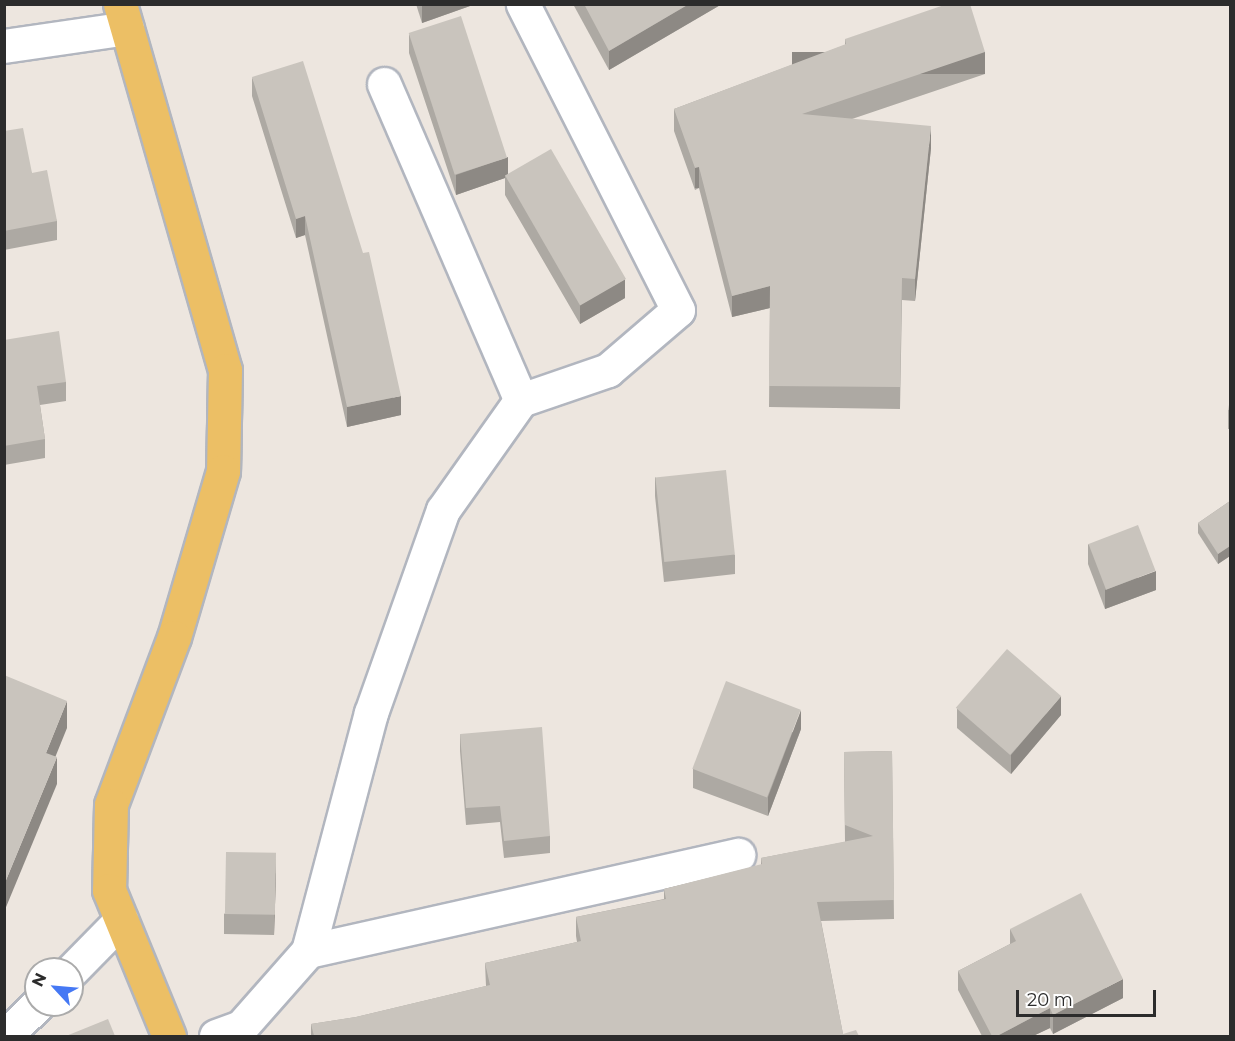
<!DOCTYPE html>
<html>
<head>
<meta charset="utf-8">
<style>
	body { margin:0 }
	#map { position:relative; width:1235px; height:1041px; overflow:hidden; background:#ede6df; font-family:Montserrat,sans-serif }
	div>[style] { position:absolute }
	.roads { filter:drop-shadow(2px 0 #b2b6bf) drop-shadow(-2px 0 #b2b6bf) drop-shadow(0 2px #b2b6bf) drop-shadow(0 -2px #b2b6bf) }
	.minor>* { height:33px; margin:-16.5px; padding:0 16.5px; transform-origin:16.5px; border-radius:16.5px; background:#fff }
	.primary>* { height:33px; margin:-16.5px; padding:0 16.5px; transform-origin:16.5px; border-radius:16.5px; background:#ecbf65 }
	.wall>* { inset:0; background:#ada9a3; transform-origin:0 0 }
	.shaded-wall>* { inset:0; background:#8d8984; transform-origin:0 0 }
	.building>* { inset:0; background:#c9c4bd; transform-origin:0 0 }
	span { translate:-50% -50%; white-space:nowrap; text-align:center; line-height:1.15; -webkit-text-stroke:4.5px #fff; paint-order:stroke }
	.frame { position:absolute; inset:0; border:6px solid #2c2c2c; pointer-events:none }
	.north { position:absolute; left:24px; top:957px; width:60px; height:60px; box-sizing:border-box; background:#fff; border:2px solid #ababab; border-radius:50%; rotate:296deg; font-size:16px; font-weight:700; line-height:24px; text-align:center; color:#2c2c2c }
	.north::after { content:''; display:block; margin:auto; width:21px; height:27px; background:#4578f4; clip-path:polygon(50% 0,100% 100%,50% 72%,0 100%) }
	.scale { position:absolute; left:1016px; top:990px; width:140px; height:27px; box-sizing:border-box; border:3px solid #2c2c2c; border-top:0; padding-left:8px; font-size:18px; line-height:21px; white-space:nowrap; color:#2c2c2c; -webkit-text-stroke:4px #fff; paint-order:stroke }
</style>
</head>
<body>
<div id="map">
	<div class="roads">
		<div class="minor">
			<i style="left:4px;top:46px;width:124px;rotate:-8.3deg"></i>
			<i style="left:384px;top:84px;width:344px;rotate:66.6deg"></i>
			<i style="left:308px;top:951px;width:441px;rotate:-12.6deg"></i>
			<i style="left:72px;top:970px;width:70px;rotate:-45.6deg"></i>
			<i style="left:5px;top:1036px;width:45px;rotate:-44.1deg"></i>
			<i style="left:216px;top:1036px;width:27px;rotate:-20deg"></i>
			<i style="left:241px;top:1027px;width:101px;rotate:-48.6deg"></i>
			<i style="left:308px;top:951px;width:246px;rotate:-75.2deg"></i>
			<i style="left:371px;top:713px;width:215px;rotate:-70.5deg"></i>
			<i style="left:443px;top:510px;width:135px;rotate:-54.7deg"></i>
			<i style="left:521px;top:400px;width:92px;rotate:-19deg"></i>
			<i style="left:608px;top:370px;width:92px;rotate:-40.6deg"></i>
			<i style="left:678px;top:310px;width:343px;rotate:-116.9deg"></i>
		</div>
		<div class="primary">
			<i style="left:120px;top:4px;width:381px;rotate:74deg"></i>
			<i style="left:225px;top:370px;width:101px;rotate:91.1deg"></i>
			<i style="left:223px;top:471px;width:173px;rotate:106.4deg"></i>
			<i style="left:174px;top:637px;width:179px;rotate:110.6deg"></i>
			<i style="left:111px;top:805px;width:85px;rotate:91.3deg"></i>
			<i style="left:109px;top:890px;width:158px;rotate:67.7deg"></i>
		</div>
	</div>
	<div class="wall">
		<i style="clip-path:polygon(416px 4px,470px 4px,470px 6px,422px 23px)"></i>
		<i style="clip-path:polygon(573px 4px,722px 4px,609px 70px)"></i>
		<i style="clip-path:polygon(409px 34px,508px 174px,625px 298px,580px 324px,505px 195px,505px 178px,456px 195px,409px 53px)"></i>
		<i style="clip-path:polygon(845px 39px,985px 74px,852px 119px,931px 148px,915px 301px,902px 300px,900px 409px,769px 407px,770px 308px,732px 317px,699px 188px,695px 190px,674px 131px,674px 109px,845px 45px)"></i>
		<i style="clip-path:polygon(252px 77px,401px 415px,347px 427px,305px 235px,296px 238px,252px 96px)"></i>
		<i style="clip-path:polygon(4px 131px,32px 173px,57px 221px,57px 240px,4px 250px)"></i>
		<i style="clip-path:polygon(4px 340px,66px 382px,66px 401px,40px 405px,45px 439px,45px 458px,4px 465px)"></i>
		<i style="left:1228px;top:410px;width:2px;height:19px"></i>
		<i style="clip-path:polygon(655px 477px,735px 555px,735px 574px,664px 582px,655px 496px)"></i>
		<i style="clip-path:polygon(1230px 501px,1230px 556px,1218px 564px,1198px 533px,1198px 523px)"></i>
		<i style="clip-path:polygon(1088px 544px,1156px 590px,1105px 609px,1088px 564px)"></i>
		<i style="clip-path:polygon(957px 709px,1061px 715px,1011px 774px,957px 728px)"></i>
		<i style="clip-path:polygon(801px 729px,768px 816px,693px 788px,693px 769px)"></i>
		<i style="clip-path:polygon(460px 734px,550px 836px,550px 853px,504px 858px,500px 822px,466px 825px,460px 751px)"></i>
		<i style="clip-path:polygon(892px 751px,894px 919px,821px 921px,843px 1034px,859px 1036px,311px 1036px,311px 1024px,356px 1017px,486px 986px,485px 963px,577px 942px,576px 936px,576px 917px,664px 899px,664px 889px,761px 865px,761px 858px,845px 842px,844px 752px)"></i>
		<i style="clip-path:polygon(276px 873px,274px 935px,224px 934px,224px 914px)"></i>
		<i style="clip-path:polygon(1010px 929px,1123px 998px,1053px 1034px,1050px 1028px,1033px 1036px,982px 1036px,958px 990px,958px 971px,1010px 944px)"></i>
	</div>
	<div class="shaded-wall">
		<i style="clip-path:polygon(422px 4px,470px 4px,470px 6px,422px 23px)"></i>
		<i style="clip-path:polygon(689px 4px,722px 4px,609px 70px,609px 51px)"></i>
		<i style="left:985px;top:52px;width:22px;height:193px;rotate:90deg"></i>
		<i style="clip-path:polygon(931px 126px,931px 148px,915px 301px,915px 279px)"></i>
		<i style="clip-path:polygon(508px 157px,508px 177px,505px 175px,505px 178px,456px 195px,456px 175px)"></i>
		<i style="left:699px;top:167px;width:21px;height:4px;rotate:90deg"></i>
		<i style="clip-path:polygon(305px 216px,305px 235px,296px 238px,296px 219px)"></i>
		<i style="clip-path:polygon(625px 279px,625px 298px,580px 324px,580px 305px)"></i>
		<i style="clip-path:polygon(770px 286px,770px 308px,732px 317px,732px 296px)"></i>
		<i style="clip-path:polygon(401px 396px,401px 415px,347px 427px,347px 407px)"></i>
		<i style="clip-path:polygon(1230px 546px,1230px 556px,1218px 564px,1218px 554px)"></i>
		<i style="clip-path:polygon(1156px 571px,1156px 590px,1105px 609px,1105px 590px)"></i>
		<i style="clip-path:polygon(1061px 696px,1061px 715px,1011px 774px,1011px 755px)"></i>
		<i style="clip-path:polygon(67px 701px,67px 728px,46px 780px,46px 753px)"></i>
		<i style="clip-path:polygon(801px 710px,801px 729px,768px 816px,768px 797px)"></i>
		<i style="clip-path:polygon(57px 757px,57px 784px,4px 912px,4px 885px)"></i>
		<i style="clip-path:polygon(276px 853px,276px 873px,274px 935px,274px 916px)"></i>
		<i style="clip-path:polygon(1123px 979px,1123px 998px,1053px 1034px,1053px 1015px)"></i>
		<i style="clip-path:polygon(1050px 1008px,1050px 1028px,1033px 1036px,997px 1036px)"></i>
	</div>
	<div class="building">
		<i style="clip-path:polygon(584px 4px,689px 4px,609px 51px)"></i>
		<i style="clip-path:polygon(947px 4px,970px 4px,985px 52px,802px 114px,931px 126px,915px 279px,902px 278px,900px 387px,769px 386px,770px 286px,732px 296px,699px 167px,695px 168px,674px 109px,846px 44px,845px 39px)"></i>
		<i style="left:461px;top:16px;width:149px;height:55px;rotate:72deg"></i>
		<i style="clip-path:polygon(303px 61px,363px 253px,369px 252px,401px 396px,347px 407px,305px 216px,296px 219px,252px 77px)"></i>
		<i style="clip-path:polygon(23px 128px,32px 173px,47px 170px,57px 221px,4px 231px,4px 131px)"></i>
		<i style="left:551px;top:149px;width:150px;height:53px;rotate:60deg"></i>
		<i style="clip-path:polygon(59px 331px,66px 382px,37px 386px,45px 439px,4px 446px,4px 340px)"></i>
		<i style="clip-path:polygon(1230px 399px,1230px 410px,1228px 410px)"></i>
		<i style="left:726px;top:470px;width:85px;height:71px;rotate:84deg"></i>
		<i style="clip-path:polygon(1230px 501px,1230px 546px,1218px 554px,1198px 523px)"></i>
		<i style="left:1138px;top:525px;width:49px;height:53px;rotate:69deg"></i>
		<i style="left:1007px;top:649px;width:72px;height:78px;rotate:41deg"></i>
		<i style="clip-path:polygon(4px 675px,67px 701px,46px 753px,57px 757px,4px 885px)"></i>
		<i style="left:726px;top:681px;width:80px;height:94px;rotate:21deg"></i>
		<i style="clip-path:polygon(542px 727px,550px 836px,504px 841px,500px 806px,466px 808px,460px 734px)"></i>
		<i style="clip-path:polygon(892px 751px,894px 900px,817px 902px,843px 1034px,856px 1030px,859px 1036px,314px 1036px,311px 1024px,356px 1017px,490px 985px,485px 963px,581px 941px,576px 917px,666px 899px,664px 889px,762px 864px,761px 858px,873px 836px,845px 825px,844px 752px)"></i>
		<i style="left:226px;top:852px;width:50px;height:62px;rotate:1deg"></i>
		<i style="clip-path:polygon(1081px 893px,1123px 979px,1053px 1015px,1050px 1008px,997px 1036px,992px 1036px,958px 971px,1016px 941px,1010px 929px)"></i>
		<i style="clip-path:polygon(108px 1019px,115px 1036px,66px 1036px)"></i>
	</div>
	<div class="frame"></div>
	<div class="north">N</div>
	<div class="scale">20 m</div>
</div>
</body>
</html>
